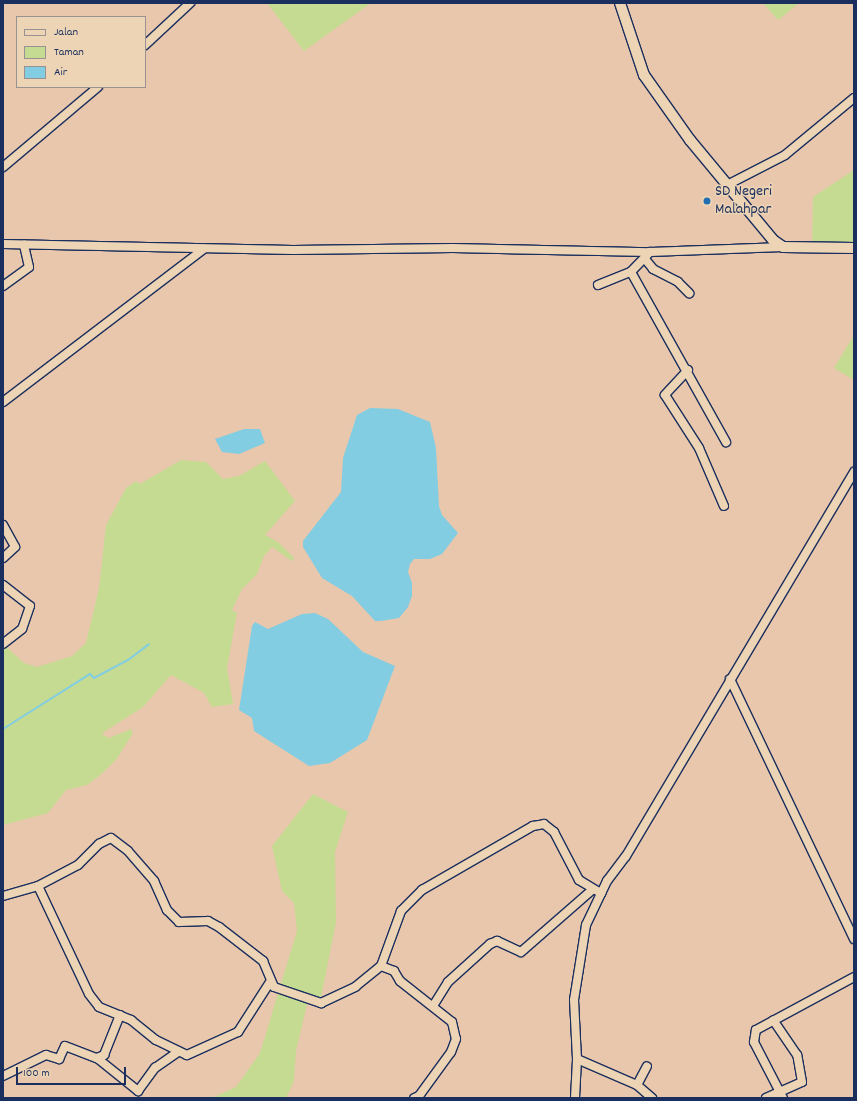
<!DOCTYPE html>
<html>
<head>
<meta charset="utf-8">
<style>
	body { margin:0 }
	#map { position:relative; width:857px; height:1101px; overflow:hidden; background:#e9c7ac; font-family:Dekko,sans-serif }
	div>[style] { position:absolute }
	.green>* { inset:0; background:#c5db91 }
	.water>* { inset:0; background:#82cde2 }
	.stream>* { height:2px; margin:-1px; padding:0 1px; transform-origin:1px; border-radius:1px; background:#82cde2 }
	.roads { filter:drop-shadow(1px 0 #1b2f5e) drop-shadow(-1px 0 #1b2f5e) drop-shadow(0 1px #1b2f5e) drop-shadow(0 -1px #1b2f5e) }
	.minor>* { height:8px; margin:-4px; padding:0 4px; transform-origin:4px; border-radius:4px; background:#edd4b5 }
	.tertiary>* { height:10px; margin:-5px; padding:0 5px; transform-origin:5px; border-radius:5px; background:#edd4b5 }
	.dots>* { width:11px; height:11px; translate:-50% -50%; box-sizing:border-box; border:2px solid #edd4b5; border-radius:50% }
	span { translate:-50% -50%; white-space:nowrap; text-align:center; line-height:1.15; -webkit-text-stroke:3px #edd4b5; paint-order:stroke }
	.poi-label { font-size:16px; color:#1b2f5e }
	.left { translate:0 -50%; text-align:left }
	.frame { position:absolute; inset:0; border:4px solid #1b2f5e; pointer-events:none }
	.legend { position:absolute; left:16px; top:16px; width:130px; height:72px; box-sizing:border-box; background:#edd4b5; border:1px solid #999292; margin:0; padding:5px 7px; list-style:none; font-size:12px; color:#1b2f5e }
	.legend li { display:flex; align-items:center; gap:8px; height:20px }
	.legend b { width:20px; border:1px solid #999292 }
	.scale { position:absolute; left:16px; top:1067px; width:110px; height:18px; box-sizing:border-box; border:2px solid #1b2f5e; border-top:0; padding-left:5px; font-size:12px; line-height:14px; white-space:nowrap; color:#1b2f5e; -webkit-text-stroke:3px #edd4b5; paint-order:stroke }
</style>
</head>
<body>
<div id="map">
	<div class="green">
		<i style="clip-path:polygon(267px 3px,371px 3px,304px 51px)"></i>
		<i style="clip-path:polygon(763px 3px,799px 3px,778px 20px)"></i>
		<i style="clip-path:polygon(854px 170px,854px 249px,812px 248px,813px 197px)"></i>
		<i style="clip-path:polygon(854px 335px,854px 380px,834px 368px)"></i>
		<i style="clip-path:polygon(181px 460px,206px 462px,223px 479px,239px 476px,265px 461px,295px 501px,265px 535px,278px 542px,294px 558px,292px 561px,272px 547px,264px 556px,257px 574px,242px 589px,232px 610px,237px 613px,227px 668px,233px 704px,212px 707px,204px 693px,171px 675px,143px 707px,104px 732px,102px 734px,109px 738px,131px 729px,133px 733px,116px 760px,99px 776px,87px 785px,66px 790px,48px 813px,3px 825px,3px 644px,24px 663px,37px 667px,72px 656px,86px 643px,99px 588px,106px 525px,126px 488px,136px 481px,140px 484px)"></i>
		<i style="clip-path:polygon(313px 794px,348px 812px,335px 852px,336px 922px,320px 1003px,308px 1000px,296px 1051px,294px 1081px,286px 1098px,212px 1098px,236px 1087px,260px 1053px,297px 931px,294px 903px,282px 891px,272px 846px)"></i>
	</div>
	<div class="water">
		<i style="clip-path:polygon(370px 408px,398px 409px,430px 422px,436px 448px,439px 506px,442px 515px,458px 533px,442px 554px,430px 559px,414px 559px,410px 564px,408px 572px,412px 583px,412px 596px,408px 607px,399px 618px,381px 621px,375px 621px,352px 596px,322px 578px,303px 547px,303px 541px,341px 492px,343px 458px,357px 415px)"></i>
		<i style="clip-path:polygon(244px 429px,260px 429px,265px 443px,239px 454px,222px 452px,215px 439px)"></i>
		<i style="clip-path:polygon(315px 613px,328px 619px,363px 652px,395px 666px,367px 740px,330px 763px,309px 766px,254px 731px,252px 718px,239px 710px,252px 626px,255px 622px,268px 629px,302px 614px)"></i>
	</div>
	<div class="stream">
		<i style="left:3px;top:729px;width:103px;rotate:-32.3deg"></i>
		<i style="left:90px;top:674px;width:6px;rotate:45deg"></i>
		<i style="left:94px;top:678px;width:38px;rotate:-28deg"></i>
		<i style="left:128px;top:660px;width:26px;rotate:-37deg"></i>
	</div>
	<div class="roads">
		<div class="minor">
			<i style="left:145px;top:45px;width:62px;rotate:-43deg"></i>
			<i style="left:3px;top:167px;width:124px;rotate:-40.1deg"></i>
			<i style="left:727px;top:185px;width:65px;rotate:-27.3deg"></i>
			<i style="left:785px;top:155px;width:89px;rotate:-39.6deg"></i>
			<i style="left:3px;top:244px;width:290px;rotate:1.2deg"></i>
			<i style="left:293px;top:250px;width:160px;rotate:-0.7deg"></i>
			<i style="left:453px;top:248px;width:197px;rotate:1.2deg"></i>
			<i style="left:650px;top:252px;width:133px;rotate:-2.2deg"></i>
			<i style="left:650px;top:252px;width:28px;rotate:134deg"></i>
			<i style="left:631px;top:272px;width:195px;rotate:60.8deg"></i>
			<i style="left:645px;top:259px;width:13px;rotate:51deg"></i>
			<i style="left:653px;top:269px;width:28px;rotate:27deg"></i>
			<i style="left:678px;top:282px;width:16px;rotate:45deg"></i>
			<i style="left:598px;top:285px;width:35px;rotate:-22deg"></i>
			<i style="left:3px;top:286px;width:32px;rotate:-36deg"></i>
			<i style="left:29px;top:267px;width:23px;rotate:-103deg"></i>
			<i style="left:688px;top:370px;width:34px;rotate:133deg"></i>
			<i style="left:665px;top:395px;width:63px;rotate:57.3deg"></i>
			<i style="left:699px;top:448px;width:63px;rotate:66.7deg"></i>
			<i style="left:3px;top:402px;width:253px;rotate:-37.3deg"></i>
			<i style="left:3px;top:525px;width:25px;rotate:61deg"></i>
			<i style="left:15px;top:547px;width:16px;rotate:137deg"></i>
			<i style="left:3px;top:585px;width:34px;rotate:38deg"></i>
			<i style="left:30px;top:606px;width:24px;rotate:109deg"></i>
			<i style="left:22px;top:629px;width:24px;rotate:142deg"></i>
			<i style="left:730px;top:679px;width:288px;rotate:64.5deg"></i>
			<i style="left:38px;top:886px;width:119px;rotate:64.7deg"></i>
			<i style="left:89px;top:994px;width:16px;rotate:52deg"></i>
			<i style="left:99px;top:1007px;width:35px;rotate:22deg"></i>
			<i style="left:131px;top:1020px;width:32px;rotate:39deg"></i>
			<i style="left:156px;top:1040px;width:34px;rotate:26deg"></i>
			<i style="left:187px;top:1055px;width:56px;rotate:-24.3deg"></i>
			<i style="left:238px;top:1032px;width:59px;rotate:-57.4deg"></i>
			<i style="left:3px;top:896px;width:36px;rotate:-16deg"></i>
			<i style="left:38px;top:886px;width:45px;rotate:-27.7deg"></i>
			<i style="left:78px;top:865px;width:30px;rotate:-45deg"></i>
			<i style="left:99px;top:844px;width:13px;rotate:-27deg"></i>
			<i style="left:111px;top:838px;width:21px;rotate:37deg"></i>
			<i style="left:128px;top:851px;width:40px;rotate:49deg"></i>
			<i style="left:154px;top:881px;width:32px;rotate:66deg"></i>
			<i style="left:167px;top:910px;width:17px;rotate:45deg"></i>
			<i style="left:179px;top:922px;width:29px;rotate:-2deg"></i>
			<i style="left:208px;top:921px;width:13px;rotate:29deg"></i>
			<i style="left:219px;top:927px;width:56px;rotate:37.7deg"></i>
			<i style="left:263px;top:961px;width:28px;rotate:67deg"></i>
			<i style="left:274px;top:987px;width:50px;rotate:18.8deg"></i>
			<i style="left:321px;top:1003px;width:38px;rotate:-25deg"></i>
			<i style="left:355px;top:987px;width:33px;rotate:-39deg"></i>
			<i style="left:381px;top:966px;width:59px;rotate:-70deg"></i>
			<i style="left:401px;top:911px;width:30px;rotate:-45deg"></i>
			<i style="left:422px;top:890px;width:128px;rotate:-30deg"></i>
			<i style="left:533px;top:826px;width:11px;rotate:-10deg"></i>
			<i style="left:544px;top:824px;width:13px;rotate:39deg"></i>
			<i style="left:554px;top:832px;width:54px;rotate:62.5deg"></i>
			<i style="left:579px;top:880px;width:26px;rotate:31deg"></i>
			<i style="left:381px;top:966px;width:14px;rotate:21deg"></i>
			<i style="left:394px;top:971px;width:12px;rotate:59deg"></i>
			<i style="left:400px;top:981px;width:66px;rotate:38.3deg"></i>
			<i style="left:452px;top:1022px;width:17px;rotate:77deg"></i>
			<i style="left:456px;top:1039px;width:14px;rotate:111deg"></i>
			<i style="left:451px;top:1052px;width:54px;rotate:126deg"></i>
			<i style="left:419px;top:1096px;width:5px;rotate:158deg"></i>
			<i style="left:433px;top:1006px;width:28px;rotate:-58deg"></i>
			<i style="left:448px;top:982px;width:57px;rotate:-42.1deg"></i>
			<i style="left:490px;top:944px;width:8px;rotate:-23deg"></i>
			<i style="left:497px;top:941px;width:26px;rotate:25deg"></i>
			<i style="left:521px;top:952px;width:94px;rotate:-41.1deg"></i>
			<i style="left:97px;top:1058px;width:53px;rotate:38.8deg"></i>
			<i style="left:138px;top:1091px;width:29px;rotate:-54deg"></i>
			<i style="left:155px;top:1068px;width:29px;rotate:-35deg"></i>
			<i style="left:577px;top:1059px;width:65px;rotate:23.4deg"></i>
			<i style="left:637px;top:1085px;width:21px;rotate:-62deg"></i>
			<i style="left:3px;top:1076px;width:48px;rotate:-26deg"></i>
			<i style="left:46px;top:1055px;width:14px;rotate:17deg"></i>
			<i style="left:59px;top:1059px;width:14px;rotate:-65deg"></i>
			<i style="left:65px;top:1046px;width:34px;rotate:21deg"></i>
			<i style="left:97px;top:1058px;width:8px;rotate:-23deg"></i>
			<i style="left:104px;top:1055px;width:43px;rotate:-68.2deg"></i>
			<i style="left:637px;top:1085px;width:20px;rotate:41deg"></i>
			<i style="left:575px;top:1098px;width:39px;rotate:-87deg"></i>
			<i style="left:577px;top:1059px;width:59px;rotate:-92.9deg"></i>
			<i style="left:574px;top:1000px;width:76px;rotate:-80.9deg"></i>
			<i style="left:586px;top:925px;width:49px;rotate:-64.5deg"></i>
			<i style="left:607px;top:881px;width:31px;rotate:-53deg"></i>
			<i style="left:626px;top:856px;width:447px;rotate:-59.3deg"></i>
			<i style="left:766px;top:1098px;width:39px;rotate:-24deg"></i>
			<i style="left:802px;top:1082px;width:27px;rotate:-100deg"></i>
			<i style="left:797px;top:1055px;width:42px;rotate:-124.4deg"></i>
			<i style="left:783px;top:1098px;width:63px;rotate:-117.4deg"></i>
			<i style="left:754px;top:1042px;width:12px;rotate:-81deg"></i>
			<i style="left:756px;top:1030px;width:111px;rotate:-28.4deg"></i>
		</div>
		<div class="tertiary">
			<i style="left:620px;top:3px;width:76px;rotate:71.6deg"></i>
			<i style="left:644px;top:75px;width:80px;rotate:54.7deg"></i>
			<i style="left:690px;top:140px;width:130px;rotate:50.3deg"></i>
			<i style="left:773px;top:240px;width:12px;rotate:35deg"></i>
			<i style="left:783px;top:247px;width:71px;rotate:0.8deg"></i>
		</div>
	</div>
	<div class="dots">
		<i style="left:707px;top:201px;background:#1f6fb2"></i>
	</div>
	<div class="poi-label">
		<span class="left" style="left:715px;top:201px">SD Negeri<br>Malahpar</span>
	</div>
	<div class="frame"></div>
	<ul class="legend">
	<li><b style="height:5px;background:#edd4b5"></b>Jalan</li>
	<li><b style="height:11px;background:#c5db91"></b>Taman</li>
	<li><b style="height:11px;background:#82cde2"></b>Air</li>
	</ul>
	<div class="scale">100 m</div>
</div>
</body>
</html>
